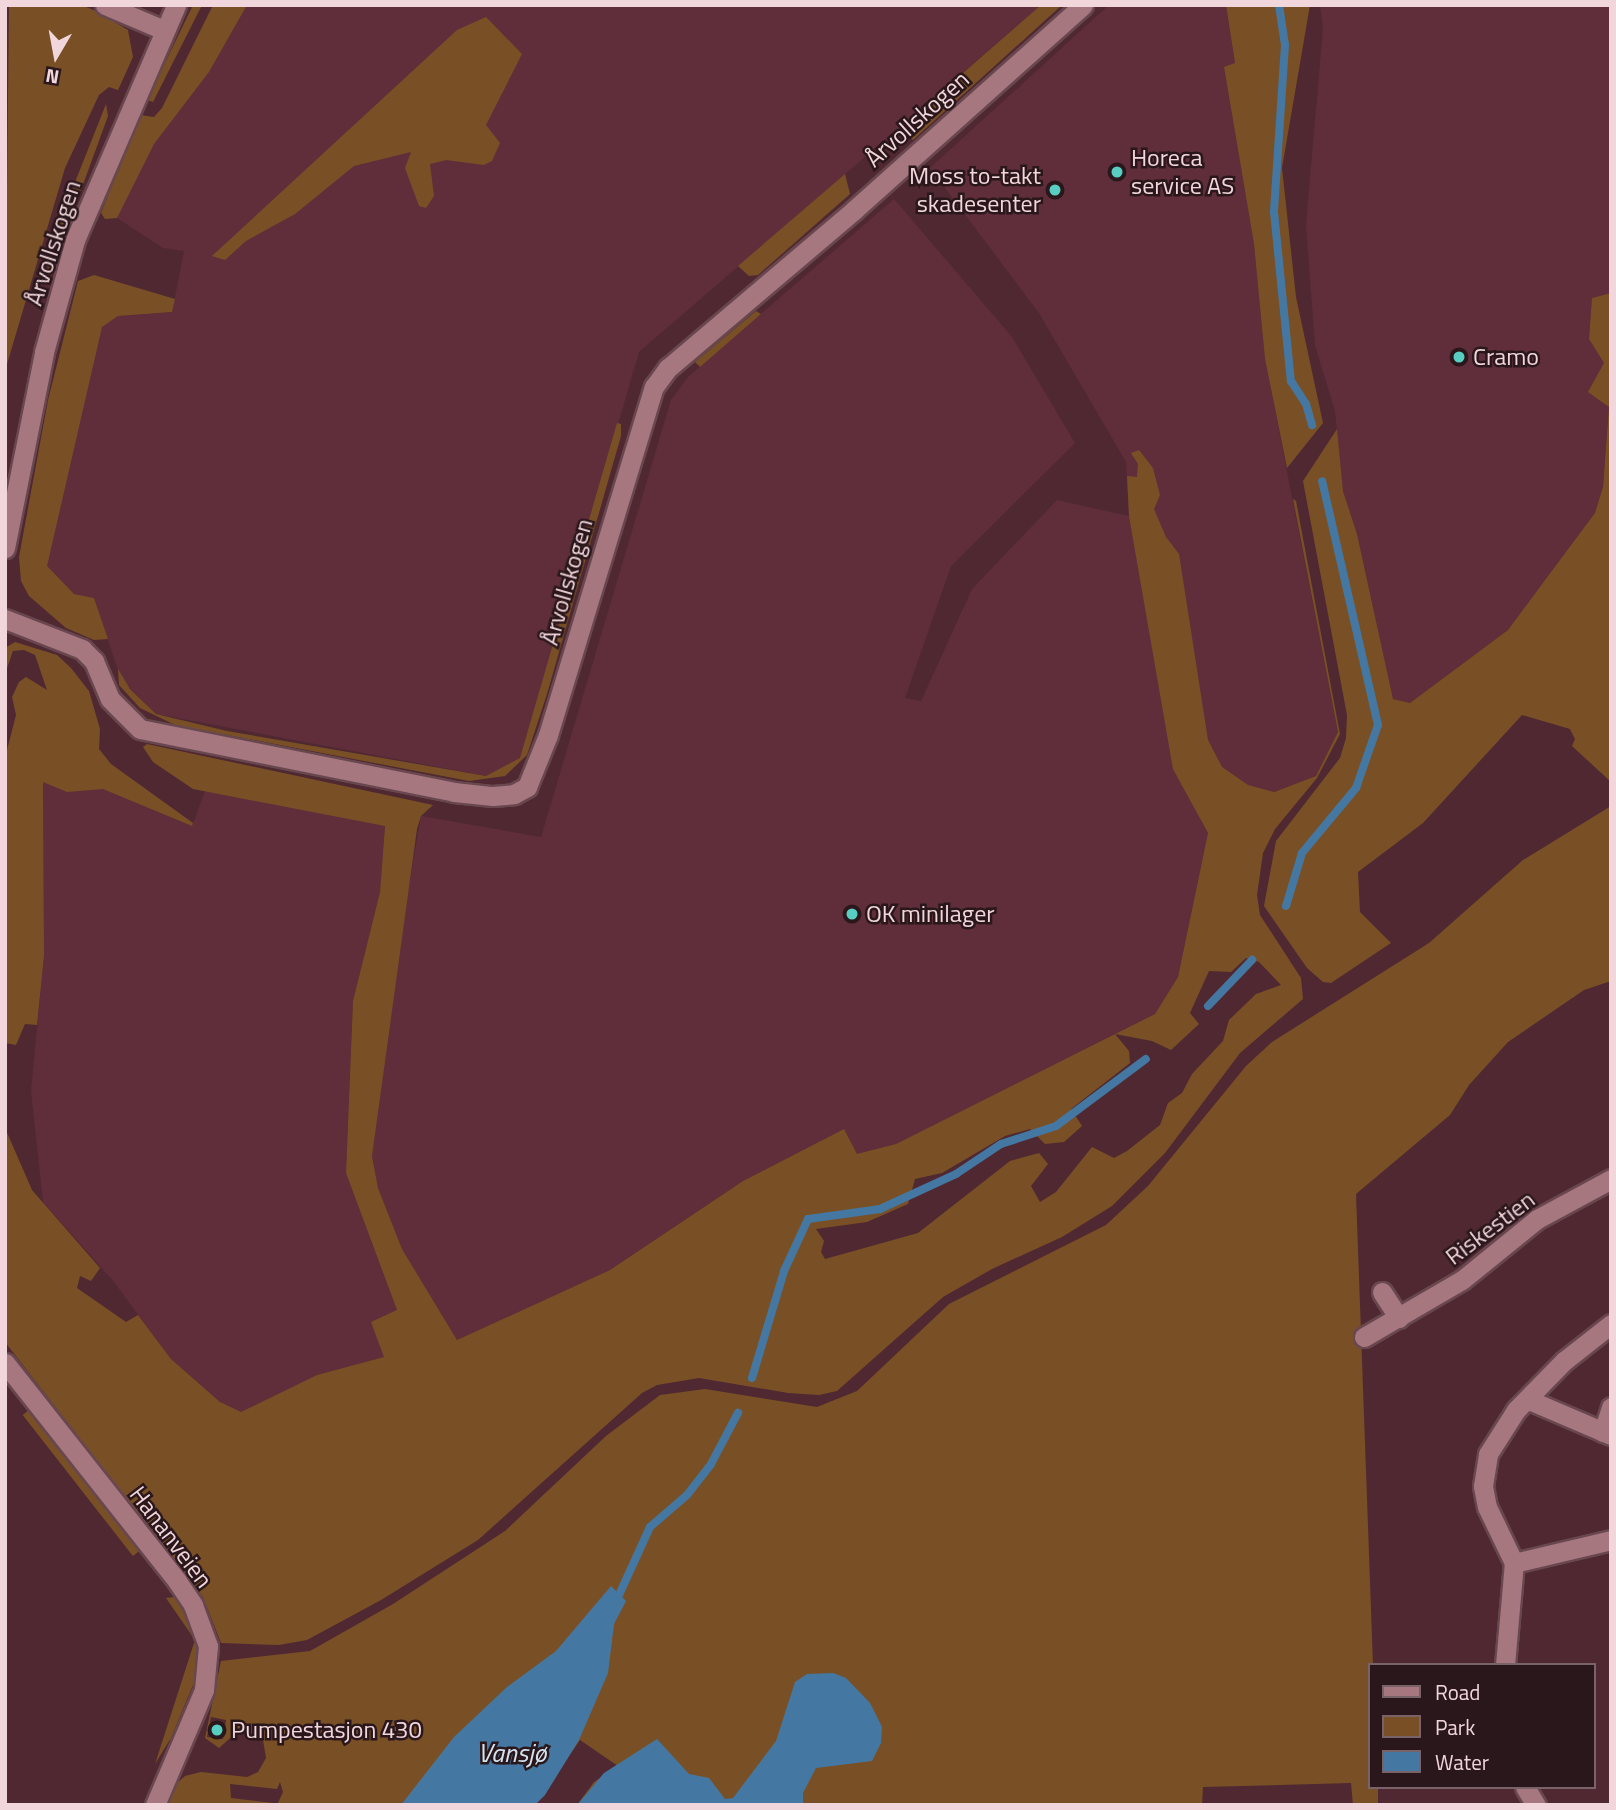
<!DOCTYPE html>
<html>
<head>
<meta charset="utf-8">
<style>
	body { margin:0 }
	#map { position:relative; width:1616px; height:1810px; overflow:hidden; background:#502832; font-family:"Titillium Web",sans-serif }
	div>[style] { position:absolute }
	.built>* { inset:0; background:#5f2e3a }
	.green>* { inset:0; background:#795025; transform-origin:0 0 }
	.water>* { inset:0; background:#4478a3 }
	.stream>* { height:8px; margin:-4px; padding:0 4px; transform-origin:4px; border-radius:4px; background:#4478a3 }
	.roads { filter:drop-shadow(2px 0 #69474f) drop-shadow(-2px 0 #69474f) drop-shadow(0 2px #69474f) drop-shadow(0 -2px #69474f) }
	.minor>* { height:19px; margin:-9.5px; padding:0 9.5px; transform-origin:9.5px; border-radius:9.5px; background:#a77780 }
	.dots>* { width:19px; height:19px; translate:-50% -50%; box-sizing:border-box; border:4px solid #2a171b; border-radius:50% }
	span { translate:-50% -50%; white-space:nowrap; text-align:center; line-height:1.15; -webkit-text-stroke:5px #2a171b; paint-order:stroke }
	.street-label { font-size:24px; color:#f1d6db }
	.poi-label { font-size:24px; color:#f1d6db }
	.left { translate:0 -50%; text-align:left }
	.right { translate:-100% -50%; text-align:right }
	.water-label { font-size:26px; color:#d5e3f0; font-style:italic }
	.frame { position:absolute; inset:0; border:7px solid #f1d6db; pointer-events:none }
	.legend { position:absolute; left:1368px; top:1663px; width:228px; height:126px; box-sizing:border-box; background:#2a171b; border:2px solid #7a6368; margin:0; padding:9px 12px; list-style:none; font-size:21px; color:#f1d6db }
	.legend li { display:flex; align-items:center; gap:14px; height:35px }
	.legend b { width:35px; border:2px solid #7a6368 }
	.north { position:absolute; left:21px; top:21px; width:70px; height:70px; -webkit-text-stroke:5px #2a171b; paint-order:stroke; rotate:190deg; font-size:19px; font-weight:700; line-height:28px; text-align:center; color:#f1d6db }
	.north::after { content:''; display:block; margin:auto; width:24px; height:32px; background:#f1d6db; clip-path:polygon(50% 0,100% 100%,50% 72%,0 100%) }
</style>
</head>
<body>
<div id="map">
	<div class="built">
		<i style="clip-path:polygon(247px 5px,1041px 5px,639px 352px,521px 758px,486px 776px,156px 714px,121px 679px,94px 598px,74px 594px,37px 567px,98px 329px,118px 316px,172px 312px,184px 251px,163px 248px,117px 218px,124px 196px,154px 144px,209px 72px)"></i>
		<i style="clip-path:polygon(1109px 5px,1226px 5px,1235px 64px,1224px 67px,1254px 244px,1265px 359px,1338px 732px,1316px 776px,1200px 819px,1208px 833px,1178px 977px,1155px 1014px,896px 1144px,857px 1155px,844px 1129px,743px 1181px,610px 1270px,457px 1340px,402px 1249px,378px 1188px,372px 1156px,395px 967px,421px 816px,541px 837px,671px 400px,688px 377px,894px 199px,1012px 337px,1075px 443px,951px 566px,905px 698px,921px 701px,972px 589px,1057px 500px,1129px 516px,1126px 462px,1039px 313px,930px 168px)"></i>
		<i style="clip-path:polygon(1320px 5px,1611px 5px,1611px 293px,1592px 298px,1589px 339px,1604px 363px,1609px 407px,1603px 487px,1595px 513px,1570px 552px,1508px 630px,1410px 703px,1393px 699px,1357px 534px,1343px 491px,1335px 411px,1315px 345px,1306px 224px,1323px 29px)"></i>
		<i style="clip-path:polygon(43px 782px,94px 784px,192px 826px,205px 791px,385px 825px,380px 892px,353px 1001px,346px 1173px,397px 1310px,385px 1357px,317px 1375px,241px 1413px,220px 1402px,171px 1359px,114px 1282px,43px 1202px,31px 1091px,44px 956px)"></i>
	</div>
	<div class="green">
		<i style="clip-path:polygon(9px 5px,81px 5px,96px 11px,128px 30px,133px 57px,118px 90px,109px 87px,99px 95px,65px 168px,5px 371px)"></i>
		<i style="clip-path:polygon(193px 5px,202px 5px,153px 102px,147px 100px)"></i>
		<i style="clip-path:polygon(213px 5px,247px 5px,209px 72px,154px 144px,117px 218px,105px 219px,101px 213px,140px 115px,154px 117px,162px 108px)"></i>
		<i style="clip-path:polygon(1041px 5px,1062px 5px,913px 140px,901px 132px,901px 127px)"></i>
		<i style="clip-path:polygon(1226px 5px,1310px 5px,1282px 168px,1296px 297px,1323px 423px,1287px 468px,1265px 359px,1254px 244px,1224px 67px,1235px 63px)"></i>
		<i style="clip-path:polygon(486px 17px,522px 54px,486px 125px,500px 143px,492px 161px,484px 165px,446px 160px,430px 164px,434px 196px,426px 208px,419px 206px,405px 168px,411px 152px,354px 166px,295px 214px,246px 241px,225px 260px,212px 256px,457px 30px)"></i>
		<i style="clip-path:polygon(106px 104px,108px 116px,50px 275px,42px 285px,66px 205px)"></i>
		<i style="clip-path:polygon(845px 174px,850px 194px,758px 275px,749px 276px,738px 266px)"></i>
		<i style="clip-path:polygon(94px 275px,175px 299px,172px 312px,118px 316px,102px 327px,47px 566px,74px 594px,94px 598px,108px 639px,94px 640px,66px 628px,29px 596px,21px 581px,19px 557px,48px 400px,78px 281px)"></i>
		<i style="clip-path:polygon(1611px 293px,1611px 782px,1572px 746px,1575px 739px,1570px 729px,1522px 715px,1423px 823px,1358px 872px,1360px 912px,1391px 943px,1331px 983px,1323px 982px,1307px 968px,1264px 906px,1276px 841px,1340px 758px,1346px 738px,1347px 715px,1303px 481px,1337px 429px,1343px 491px,1357px 534px,1393px 699px,1410px 703px,1508px 630px,1595px 513px,1603px 487px,1609px 407px,1588px 392px,1604px 363px,1589px 339px,1592px 298px)"></i>
		<i style="clip-path:polygon(756px 311px,761px 314px,700px 367px,695px 362px)"></i>
		<i style="clip-path:polygon(617px 423px,621px 424px,621px 436px,547px 694px,527px 755px,505px 776px,469px 781px,175px 725px,140px 708px,119px 685px,118px 669px,130px 689px,156px 714px,227px 731px,486px 776px,520px 758px)"></i>
		<i style="clip-path:polygon(evenodd,1139px 450px,1153px 468px,1160px 495px,1154px 509px,1166px 537px,1179px 554px,1208px 740px,1222px 767px,1248px 785px,1274px 792px,1316px 776px,1338px 732px,1293px 499px,1296px 501px,1340px 734px,1317px 778px,1275px 829px,1263px 853px,1257px 895px,1260px 915px,1301px 978px,1303px 999px,1240px 1053px,1165px 1153px,1112px 1206px,1062px 1237px,992px 1269px,943px 1297px,837px 1391px,819px 1395px,788px 1393px,699px 1378px,657px 1385px,642px 1393px,478px 1540px,381px 1600px,307px 1640px,279px 1645px,221px 1643px,203px 1597px,5px 1342px,5px 1128px,32px 1190px,100px 1268px,91px 1281px,80px 1276px,77px 1288px,126px 1322px,138px 1315px,171px 1359px,220px 1402px,241px 1412px,317px 1375px,384px 1357px,371px 1322px,397px 1310px,346px 1173px,353px 1001px,380px 892px,385px 826px,193px 789px,153px 762px,143px 747px,147px 744px,433px 805px,421px 816px,417px 829px,372px 1156px,378px 1188px,402px 1249px,457px 1340px,610px 1270px,743px 1181px,844px 1129px,857px 1154px,896px 1144px,1155px 1014px,1178px 977px,1208px 833px,1173px 769px,1129px 516px,1127px 476px,1137px 477px,1138px 464px,1131px 453px,1139px 450px,1246px 958px,1259px 962px,1281px 985px,1256px 994px,1229px 1020px,1223px 1041px,1192px 1074px,1182px 1093px,1168px 1103px,1160px 1125px,1127px 1151px,1114px 1158px,1092px 1147px,1056px 1192px,1040px 1202px,1031px 1186px,1048px 1164px,1039px 1153px,1010px 1161px,918px 1233px,825px 1259px,821px 1252px,824px 1241px,816px 1229px,867px 1222px,908px 1204px,915px 1179px,942px 1173px,1005px 1136px,1030px 1129px,1045px 1144px,1064px 1142px,1082px 1126px,1071px 1109px,1130px 1063px,1129px 1051px,1115px 1034px,1152px 1041px,1171px 1050px,1199px 1024px,1190px 1013px,1209px 971px,1231px 972px,1246px 958px)"></i>
		<i style="clip-path:polygon(15px 642px,57px 655px,71px 668px,89px 691px,100px 729px,99px 749px,111px 764px,193px 823px,192px 826px,103px 789px,67px 792px,43px 782px,44px 956px,37px 1025px,25px 1024px,16px 1045px,5px 1043px,5px 758px,16px 715px,12px 697px,19px 682px,26px 677px,47px 690px,35px 655px,24px 650px,13px 651px,5px 674px,5px 648px)"></i>
		<i style="clip-path:polygon(evenodd,1611px 806px,1611px 981px,1584px 990px,1508px 1042px,1469px 1085px,1450px 1115px,1356px 1194px,1373px 1665px,1369px 1665px,1369px 1787px,1378px 1787px,1378px 1805px,1353px 1805px,1351px 1783px,1203px 1787px,1202px 1805px,577px 1805px,594px 1782px,618px 1766px,580px 1740px,535px 1805px,422px 1781px,406px 1805px,277px 1805px,283px 1792px,280px 1782px,277px 1789px,230px 1784px,231px 1798px,273px 1803px,270px 1805px,168px 1805px,176px 1784px,185px 1776px,201px 1772px,247px 1777px,258px 1772px,266px 1758px,263px 1740px,252px 1734px,238px 1731px,219px 1748px,205px 1738px,221px 1661px,310px 1651px,393px 1604px,505px 1531px,606px 1436px,660px 1395px,705px 1389px,817px 1407px,857px 1391px,949px 1304px,1106px 1225px,1148px 1186px,1246px 1066px,1272px 1042px,1429px 943px,1523px 860px,1611px 806px,211px 1717px,226px 1720px,223px 1739px,207px 1737px,211px 1717px)"></i>
		<i style="left:29px;top:1410px;width:179px;height:8px;rotate:52deg"></i>
		<i style="clip-path:polygon(175px 1597px,191px 1625px,195px 1639px,198px 1654px,198px 1673px,171px 1738px,155px 1764px,195px 1640px,166px 1598px)"></i>
	</div>
	<div class="water">
		<i style="clip-path:polygon(611px 1586px,626px 1601px,614px 1624px,608px 1673px,579px 1740px,545px 1795px,535px 1805px,401px 1805px,454px 1737px,507px 1687px,556px 1651px)"></i>
		<i style="clip-path:polygon(833px 1673px,846px 1678px,870px 1703px,882px 1727px,881px 1743px,872px 1761px,816px 1768px,803px 1793px,803px 1805px,577px 1805px,604px 1773px,657px 1739px,689px 1774px,709px 1778px,725px 1799px,733px 1798px,776px 1741px,795px 1682px,807px 1674px)"></i>
	</div>
	<div class="stream">
		<i style="left:1279px;top:5px;width:40px;rotate:81.5deg"></i>
		<i style="left:1285px;top:45px;width:167px;rotate:93.8deg"></i>
		<i style="left:1274px;top:212px;width:170px;rotate:84.3deg"></i>
		<i style="left:1291px;top:381px;width:27px;rotate:57deg"></i>
		<i style="left:1306px;top:404px;width:22px;rotate:74deg"></i>
		<i style="left:1286px;top:906px;width:55px;rotate:-73.2deg"></i>
		<i style="left:1302px;top:853px;width:85px;rotate:-50.3deg"></i>
		<i style="left:1356px;top:788px;width:67px;rotate:-70.8deg"></i>
		<i style="left:1378px;top:725px;width:250px;rotate:-102.9deg"></i>
		<i style="left:1208px;top:1006px;width:64px;rotate:-46.3deg"></i>
		<i style="left:752px;top:1378px;width:112px;rotate:-73.3deg"></i>
		<i style="left:784px;top:1271px;width:57px;rotate:-65.2deg"></i>
		<i style="left:808px;top:1219px;width:73px;rotate:-7.9deg"></i>
		<i style="left:880px;top:1209px;width:84px;rotate:-24.7deg"></i>
		<i style="left:956px;top:1174px;width:54px;rotate:-33.7deg"></i>
		<i style="left:1001px;top:1144px;width:58px;rotate:-18.1deg"></i>
		<i style="left:1056px;top:1126px;width:112px;rotate:-36.7deg"></i>
		<i style="left:619px;top:1595px;width:75px;rotate:-65.5deg"></i>
		<i style="left:650px;top:1527px;width:49px;rotate:-40.9deg"></i>
		<i style="left:687px;top:1495px;width:39px;rotate:-52deg"></i>
		<i style="left:711px;top:1464px;width:58px;rotate:-62.1deg"></i>
	</div>
	<div class="roads">
		<div class="minor">
			<i style="left:105px;top:5px;width:64px;rotate:23deg"></i>
			<i style="left:5px;top:548px;width:200px;rotate:-78.7deg"></i>
			<i style="left:44px;top:352px;width:116px;rotate:-74.5deg"></i>
			<i style="left:75px;top:240px;width:256px;rotate:-66.7deg"></i>
			<i style="left:5px;top:619px;width:83px;rotate:21.3deg"></i>
			<i style="left:82px;top:649px;width:17px;rotate:45deg"></i>
			<i style="left:94px;top:661px;width:41px;rotate:67.2deg"></i>
			<i style="left:110px;top:699px;width:42px;rotate:45deg"></i>
			<i style="left:140px;top:729px;width:320px;rotate:11.3deg"></i>
			<i style="left:454px;top:792px;width:39px;rotate:6deg"></i>
			<i style="left:493px;top:796px;width:21px;rotate:-5deg"></i>
			<i style="left:514px;top:794px;width:15px;rotate:-28deg"></i>
			<i style="left:527px;top:787px;width:56px;rotate:-68deg"></i>
			<i style="left:548px;top:735px;width:364px;rotate:-73.1deg"></i>
			<i style="left:654px;top:387px;width:24px;rotate:-54deg"></i>
			<i style="left:668px;top:368px;width:244px;rotate:-40.3deg"></i>
			<i style="left:854px;top:210px;width:307px;rotate:-41.8deg"></i>
			<i style="left:1382px;top:1292px;width:31px;rotate:57deg"></i>
			<i style="left:1364px;top:1337px;width:113px;rotate:-30.2deg"></i>
			<i style="left:1462px;top:1280px;width:97px;rotate:-39.1deg"></i>
			<i style="left:1537px;top:1219px;width:84px;rotate:-28.4deg"></i>
			<i style="left:5px;top:1363px;width:278px;rotate:51.7deg"></i>
			<i style="left:177px;top:1581px;width:29px;rotate:56deg"></i>
			<i style="left:193px;top:1605px;width:44px;rotate:69.9deg"></i>
			<i style="left:208px;top:1646px;width:44px;rotate:95.2deg"></i>
			<i style="left:204px;top:1690px;width:125px;rotate:113.1deg"></i>
			<i style="left:1529px;top:1400px;width:89px;rotate:23.1deg"></i>
			<i style="left:1603px;top:1432px;width:26px;rotate:-72deg"></i>
			<i style="left:1514px;top:1563px;width:100px;rotate:-13.3deg"></i>
			<i style="left:1505px;top:1665px;width:102px;rotate:-85deg"></i>
			<i style="left:1514px;top:1563px;width:62px;rotate:-115.7deg"></i>
			<i style="left:1487px;top:1507px;width:21px;rotate:-101deg"></i>
			<i style="left:1483px;top:1486px;width:32px;rotate:-81deg"></i>
			<i style="left:1488px;top:1454px;width:52px;rotate:-57.5deg"></i>
			<i style="left:1516px;top:1410px;width:69px;rotate:-45.6deg"></i>
			<i style="left:1564px;top:1361px;width:60px;rotate:-38.2deg"></i>
			<i style="left:1525px;top:1787px;width:21px;rotate:59deg"></i>
		</div>
	</div>
	<div class="dots">
		<i style="left:1117px;top:172px;background:#57cec1"></i>
		<i style="left:1055px;top:190px;background:#57cec1"></i>
		<i style="left:1459px;top:357px;background:#57cec1"></i>
		<i style="left:852px;top:914px;background:#57cec1"></i>
		<i style="left:217px;top:1730px;background:#57cec1"></i>
	</div>
	<div class="street-label">
		<span style="left:917px;top:119px;rotate:-42deg">Årvollskogen</span>
		<span style="left:53px;top:243px;rotate:-72deg">Årvollskogen</span>
		<span style="left:567px;top:582px;rotate:-74deg">Årvollskogen</span>
		<span style="left:1490px;top:1228px;rotate:-37deg">Riskestien</span>
		<span style="left:171px;top:1537px;rotate:53deg">Hananveien</span>
	</div>
	<div class="poi-label">
		<span class="left" style="left:1131px;top:172px">Horeca<br>service AS</span>
		<span class="right" style="left:1041px;top:190px">Moss to-takt<br>skadesenter</span>
		<span class="left" style="left:1473px;top:357px">Cramo</span>
		<span class="left" style="left:866px;top:914px">OK minilager</span>
		<span class="left" style="left:231px;top:1730px">Pumpestasjon 430</span>
	</div>
	<div class="water-label">
		<span style="left:512px;top:1753px">Vansjø</span>
	</div>
	<div class="frame"></div>
	<ul class="legend">
	<li><b style="height:9px;background:#a77780"></b>Road</li>
	<li><b style="height:19px;background:#795025"></b>Park</li>
	<li><b style="height:19px;background:#4478a3"></b>Water</li>
	</ul>
	<div class="north">N</div>
</div>
</body>
</html>
